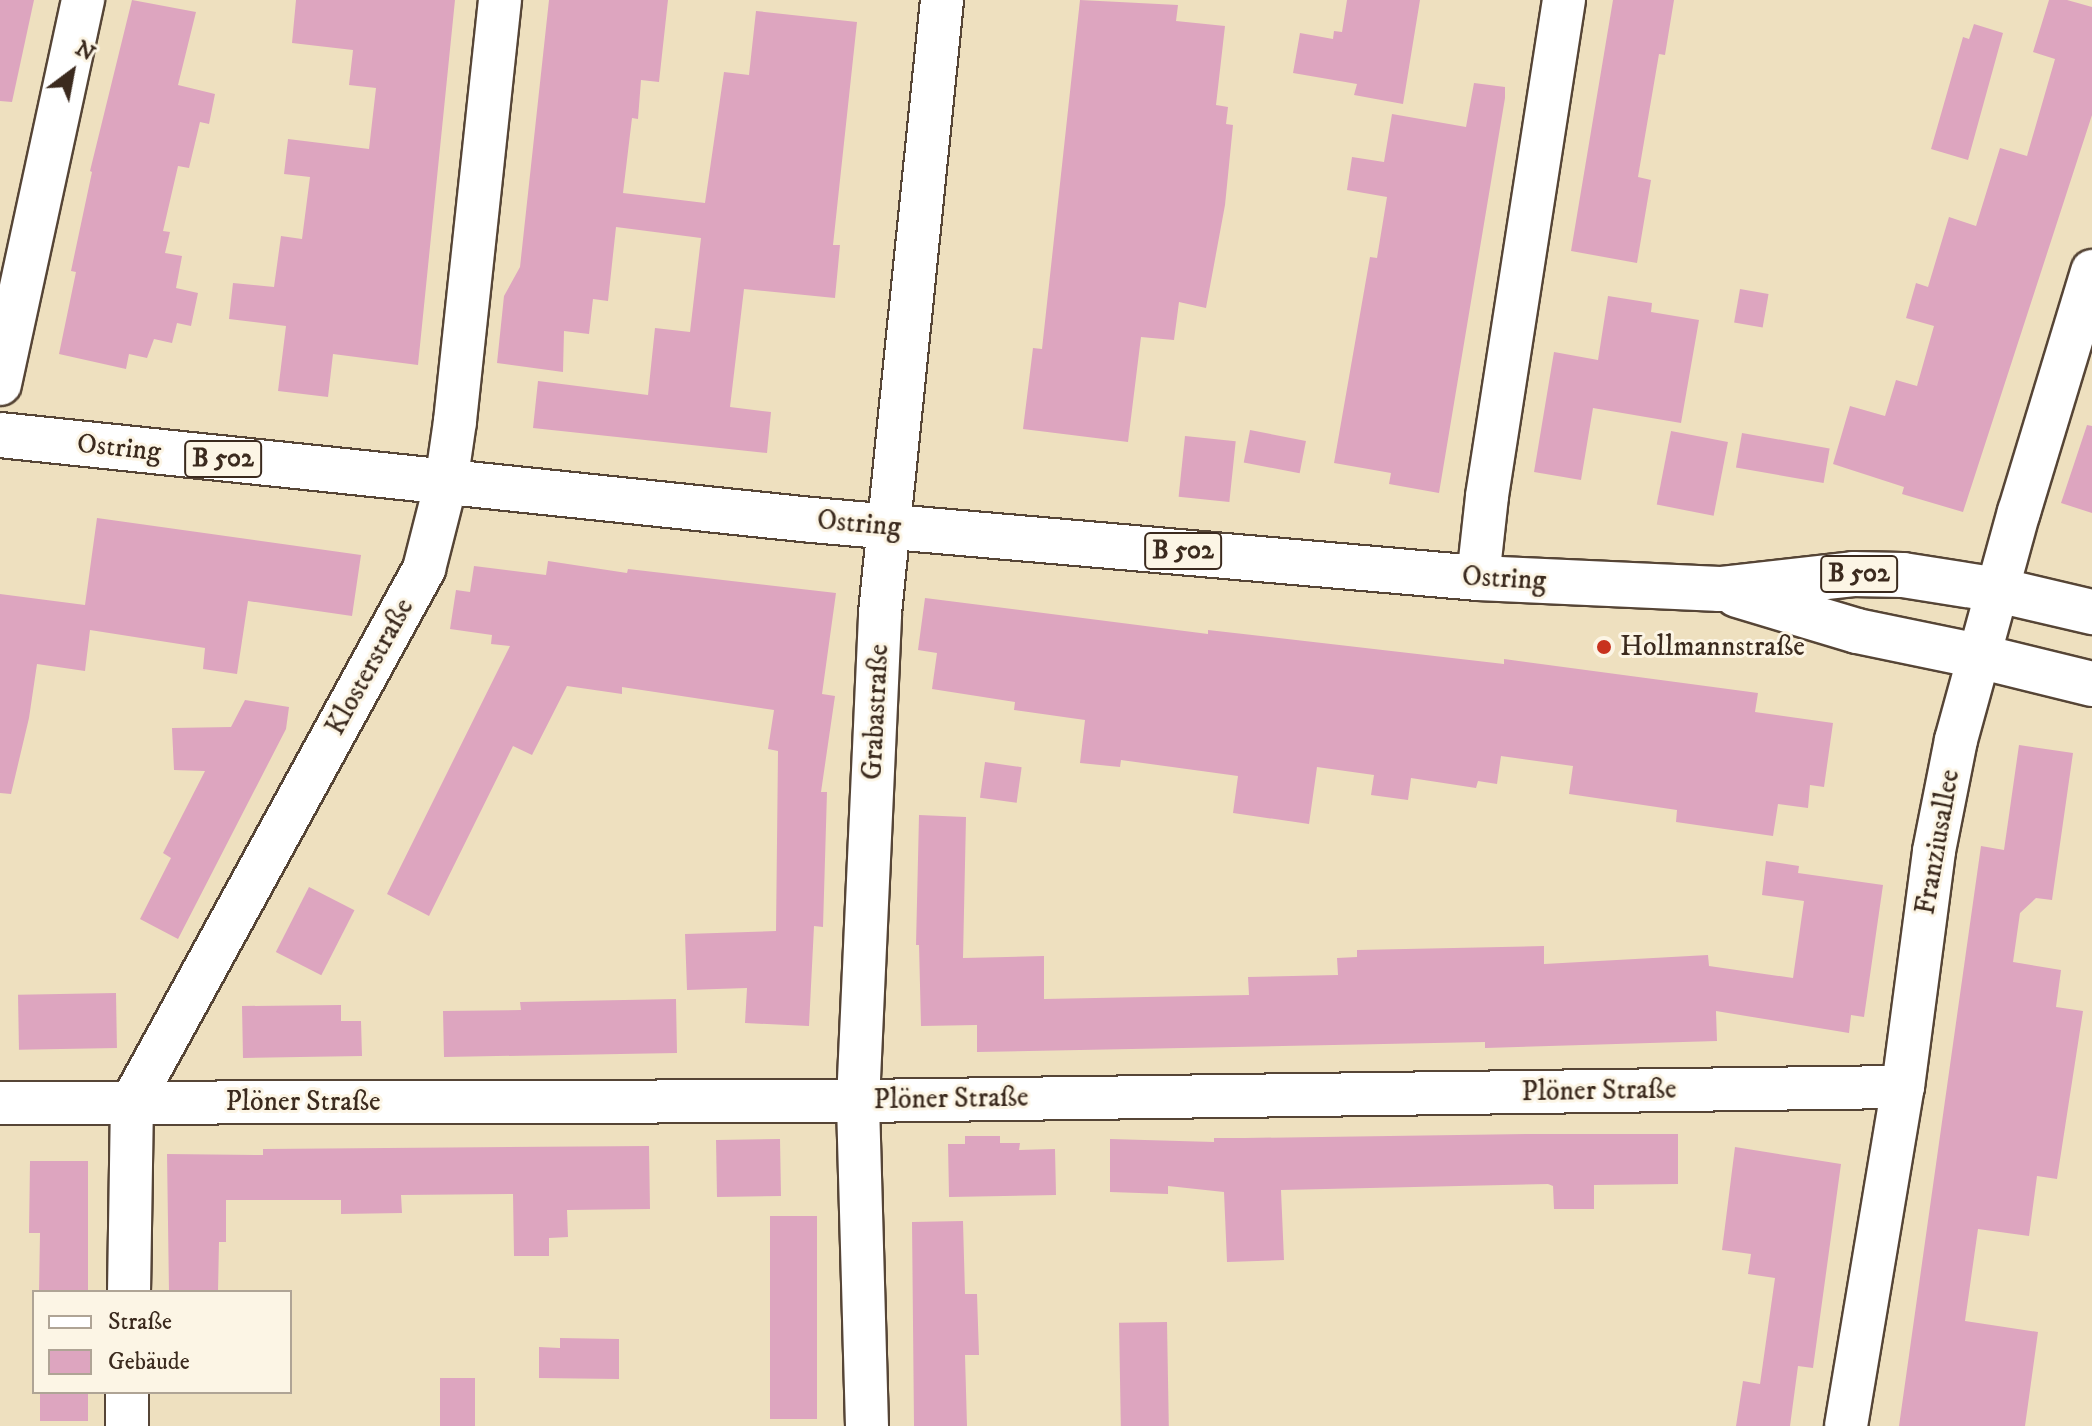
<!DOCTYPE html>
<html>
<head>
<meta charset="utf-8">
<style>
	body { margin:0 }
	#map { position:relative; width:2092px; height:1426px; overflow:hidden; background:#eee0bf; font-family:"IM FELL DW Pica",serif }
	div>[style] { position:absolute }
	.building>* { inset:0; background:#dda5bf; transform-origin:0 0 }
	.roads { filter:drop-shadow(2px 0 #564536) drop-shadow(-2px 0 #564536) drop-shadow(0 2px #564536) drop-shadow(0 -2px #564536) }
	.minor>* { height:42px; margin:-21px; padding:0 21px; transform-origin:21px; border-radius:21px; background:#fff }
	.major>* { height:44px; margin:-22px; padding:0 22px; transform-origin:22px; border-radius:22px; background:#fff }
	.highway>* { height:44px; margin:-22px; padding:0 22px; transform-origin:22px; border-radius:22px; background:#fff }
	.dots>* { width:22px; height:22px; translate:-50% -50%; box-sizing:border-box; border:4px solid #fcf5e5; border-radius:50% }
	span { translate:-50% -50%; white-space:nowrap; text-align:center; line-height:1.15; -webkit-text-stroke:6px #fcf5e5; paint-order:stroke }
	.shield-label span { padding:2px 6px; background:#fcf5e5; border:2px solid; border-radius:6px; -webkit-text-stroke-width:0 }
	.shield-label { font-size:26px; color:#3b2a1e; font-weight:700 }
	.street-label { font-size:28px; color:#3b2a1e }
	.poi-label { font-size:28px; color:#3b2a1e }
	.left { translate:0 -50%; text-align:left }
	.legend { position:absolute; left:32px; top:1290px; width:260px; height:104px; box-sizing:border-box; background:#fcf5e5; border:2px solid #afa495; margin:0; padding:10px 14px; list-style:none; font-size:24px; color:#3b2a1e }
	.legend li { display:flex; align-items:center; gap:16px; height:40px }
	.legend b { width:40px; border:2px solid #afa495 }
	.north { position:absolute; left:32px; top:32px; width:80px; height:80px; -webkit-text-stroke:6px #fcf5e5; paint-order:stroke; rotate:32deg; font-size:22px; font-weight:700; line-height:32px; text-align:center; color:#3b2a1e }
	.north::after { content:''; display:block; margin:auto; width:28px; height:36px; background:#3b2a1e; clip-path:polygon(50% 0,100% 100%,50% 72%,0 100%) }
</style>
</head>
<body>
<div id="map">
	<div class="building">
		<i style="clip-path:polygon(0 0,34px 0,12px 102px,0 101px)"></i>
		<i style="clip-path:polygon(132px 0,196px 12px,178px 85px,215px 94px,209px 124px,200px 122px,189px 168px,178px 166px,163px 231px,170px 232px,165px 253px,182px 256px,176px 288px,198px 293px,191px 326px,177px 323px,172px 343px,154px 339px,147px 358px,129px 354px,126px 369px,59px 354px,76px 272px,71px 271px,92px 172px,90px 171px)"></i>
		<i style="clip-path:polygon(296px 0,455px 0,418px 365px,333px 354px,328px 397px,278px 391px,286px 326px,229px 319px,233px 283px,274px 287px,281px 236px,302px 239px,310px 177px,284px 174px,288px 139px,369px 149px,376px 88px,349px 85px,353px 50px,292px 43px)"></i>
		<i style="clip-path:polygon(549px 0,668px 0,659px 82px,641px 80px,638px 119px,632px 118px,623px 193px,705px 203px,724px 72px,749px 75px,756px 11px,857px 22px,833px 245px,840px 245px,835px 298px,744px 289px,730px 407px,771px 412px,767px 453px,533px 428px,538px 381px,648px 395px,655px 328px,690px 332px,701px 238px,616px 227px,608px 301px,593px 299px,589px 334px,564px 331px,563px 372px,497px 363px,504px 296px,520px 267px)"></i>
		<i style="clip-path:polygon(1080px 0,1178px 5px,1176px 21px,1225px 26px,1216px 105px,1228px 107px,1226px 124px,1233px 125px,1225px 205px,1206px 308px,1179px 302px,1174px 340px,1141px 337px,1128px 442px,1023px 429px,1033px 348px,1042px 349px)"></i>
		<i style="clip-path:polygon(1347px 0,1420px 0,1403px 104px,1354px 95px,1357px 84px,1293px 73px,1300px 33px,1333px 39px,1334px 31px,1342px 32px)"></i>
		<i style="clip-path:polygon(1613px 0,1674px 0,1665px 55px,1659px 54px,1638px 177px,1651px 180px,1637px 263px,1571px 251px)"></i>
		<i style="clip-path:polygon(2049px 0,2067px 0,2092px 7px,2092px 115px,1963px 512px,1902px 494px,1904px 487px,1833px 464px,1850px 406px,1885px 416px,1896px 380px,1917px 386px,1934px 326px,1906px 318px,1916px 283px,1928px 287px,1949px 217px,1976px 226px,2000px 148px,2027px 156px,2055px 59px,2033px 52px)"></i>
		<i style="clip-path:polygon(1974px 24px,2003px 33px,1968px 160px,1931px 149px,1963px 37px,1969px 39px)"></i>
		<i style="clip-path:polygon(1474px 83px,1505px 87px,1505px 98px,1439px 493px,1389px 484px,1391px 473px,1334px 463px,1370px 257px,1377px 258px,1387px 197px,1347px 190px,1352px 157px,1384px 162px,1392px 114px,1466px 127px)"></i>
		<i style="left:1740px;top:289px;width:29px;height:34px;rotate:10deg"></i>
		<i style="clip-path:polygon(1608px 296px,1652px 303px,1651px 312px,1699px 320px,1681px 423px,1593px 408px,1581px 480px,1534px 472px,1554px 352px,1598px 360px)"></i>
		<i style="clip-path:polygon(2087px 425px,2092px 426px,2092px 513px,2061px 503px)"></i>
		<i style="left:1250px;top:430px;width:57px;height:33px;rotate:11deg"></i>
		<i style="left:1671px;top:431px;width:58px;height:75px;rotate:11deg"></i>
		<i style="left:1742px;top:433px;width:89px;height:35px;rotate:10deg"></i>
		<i style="left:1185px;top:436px;width:51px;height:61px;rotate:6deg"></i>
		<i style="clip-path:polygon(97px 518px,361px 555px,352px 616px,248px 601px,237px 674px,203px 669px,205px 648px,90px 630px,85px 671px,37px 664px,29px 718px,11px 794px,0 793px,0 594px,85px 605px)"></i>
		<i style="clip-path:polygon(548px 561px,627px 573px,628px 569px,836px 593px,822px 694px,835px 696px,821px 792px,827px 792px,823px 927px,814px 926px,809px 1026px,745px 1023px,747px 988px,687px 990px,685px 934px,776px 931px,778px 751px,768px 749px,774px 710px,622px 687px,622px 694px,567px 686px,532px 755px,513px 746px,429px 916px,387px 894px,510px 646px,491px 644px,492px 635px,450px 629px,456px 590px,470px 592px,474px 566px,546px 575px)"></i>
		<i style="clip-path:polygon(925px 598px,1208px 634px,1208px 630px,1504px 664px,1504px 659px,1758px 693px,1755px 712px,1833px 723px,1824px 787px,1810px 785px,1808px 808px,1778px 804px,1773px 836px,1676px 822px,1677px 810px,1569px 794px,1573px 766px,1501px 756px,1497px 784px,1478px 781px,1476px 788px,1411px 778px,1408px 800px,1371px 795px,1374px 775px,1317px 767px,1309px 824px,1233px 813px,1238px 776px,1121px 760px,1120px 767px,1080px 763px,1085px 720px,1014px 710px,1015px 702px,932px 689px,937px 653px,918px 650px)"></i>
		<i style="clip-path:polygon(245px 700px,289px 707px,286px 729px,178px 939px,140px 919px,171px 858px,163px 853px,205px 771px,174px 770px,172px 728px,231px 727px)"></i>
		<i style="clip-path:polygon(2019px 745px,2073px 753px,2052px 900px,2036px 898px,2020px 913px,2013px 962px,2061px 970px,2056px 1007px,2083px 1011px,2057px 1179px,2037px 1176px,2029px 1236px,1978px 1229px,1965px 1321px,2038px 1332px,2025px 1426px,1899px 1426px,1981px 846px,2004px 850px)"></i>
		<i style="left:985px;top:762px;width:37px;height:36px;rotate:8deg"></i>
		<i style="clip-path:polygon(919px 815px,966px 817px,963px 958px,1044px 956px,1044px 999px,1249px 995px,1248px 977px,1338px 975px,1337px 958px,1357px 957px,1357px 950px,1544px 946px,1544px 964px,1708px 955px,1709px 966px,1793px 978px,1804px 901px,1762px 895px,1766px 861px,1799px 866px,1798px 873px,1883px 885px,1864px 1017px,1851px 1015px,1849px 1033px,1716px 1011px,1717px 1041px,1485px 1048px,1485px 1042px,977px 1052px,977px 1025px,921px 1026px,919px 945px,916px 945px)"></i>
		<i style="left:309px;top:887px;width:51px;height:73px;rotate:27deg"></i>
		<i style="left:116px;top:993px;width:55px;height:98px;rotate:89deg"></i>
		<i style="clip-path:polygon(676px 999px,677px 1053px,444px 1057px,443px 1011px,521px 1010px,520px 1002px)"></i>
		<i style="clip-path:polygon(341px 1005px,341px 1021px,361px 1021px,362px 1056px,243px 1058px,242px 1006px)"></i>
		<i style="clip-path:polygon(1528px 1134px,1678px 1134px,1678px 1184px,1594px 1185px,1594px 1209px,1554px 1209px,1553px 1186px,1548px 1184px,1281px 1190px,1284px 1260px,1227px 1262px,1224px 1192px,1168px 1186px,1168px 1194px,1110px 1192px,1110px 1139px,1214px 1142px,1214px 1138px,1245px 1138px)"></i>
		<i style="clip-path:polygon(965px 1136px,1000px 1136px,1000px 1143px,1020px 1143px,1019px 1150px,1055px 1149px,1056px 1195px,949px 1197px,948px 1144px,965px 1144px)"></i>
		<i style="left:780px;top:1139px;width:57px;height:64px;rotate:89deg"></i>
		<i style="clip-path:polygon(649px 1146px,650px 1209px,567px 1210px,568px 1237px,549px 1238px,549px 1256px,514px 1256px,513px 1194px,401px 1195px,402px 1213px,341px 1214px,341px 1200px,226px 1200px,226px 1242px,219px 1242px,218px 1292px,169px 1292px,167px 1154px,263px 1155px,263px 1149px)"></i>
		<i style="clip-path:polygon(1735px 1147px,1841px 1164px,1813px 1368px,1798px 1366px,1790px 1426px,1736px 1426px,1743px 1381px,1760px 1384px,1775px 1278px,1748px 1274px,1751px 1254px,1722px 1250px)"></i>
		<i style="clip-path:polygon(30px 1161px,88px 1161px,88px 1292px,39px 1292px,40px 1233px,29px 1233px)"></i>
		<i style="left:770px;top:1216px;width:47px;height:203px"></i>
		<i style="clip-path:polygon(963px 1221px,965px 1294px,977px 1294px,979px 1355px,965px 1355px,967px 1426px,914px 1426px,912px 1222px)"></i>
		<i style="left:1167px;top:1322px;width:104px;height:48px;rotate:89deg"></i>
		<i style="clip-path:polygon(560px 1338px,619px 1339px,619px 1379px,539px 1378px,539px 1347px,560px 1348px)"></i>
		<i style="left:440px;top:1378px;width:35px;height:48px"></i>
		<i style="left:40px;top:1392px;width:48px;height:29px"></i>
	</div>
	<div class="roads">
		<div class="minor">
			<i style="left:0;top:384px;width:393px;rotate:-77.8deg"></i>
			<i style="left:1478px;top:578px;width:82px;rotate:-83.7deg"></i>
			<i style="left:1487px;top:496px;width:502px;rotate:-81.18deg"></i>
			<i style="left:0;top:1103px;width:858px;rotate:-0.13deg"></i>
			<i style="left:858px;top:1101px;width:1045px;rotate:-0.77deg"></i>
			<i style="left:129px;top:1292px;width:190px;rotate:-89.1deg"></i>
			<i style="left:132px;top:1102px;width:608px;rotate:-61.28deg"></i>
			<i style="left:424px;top:569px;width:89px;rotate:-75.7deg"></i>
			<i style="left:446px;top:483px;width:63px;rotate:-81.7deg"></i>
			<i style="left:455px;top:421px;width:423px;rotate:-83.9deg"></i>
			<i style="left:127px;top:1426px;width:34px;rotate:-90deg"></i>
			<i style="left:867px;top:1426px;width:325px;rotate:-91.6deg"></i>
			<i style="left:858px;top:1101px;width:488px;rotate:-87.4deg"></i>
			<i style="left:880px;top:613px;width:616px;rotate:-84.22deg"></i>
			<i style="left:1846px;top:1426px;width:344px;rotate:-80.5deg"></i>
			<i style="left:1903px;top:1087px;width:238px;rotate:-82.5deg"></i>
			<i style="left:1934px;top:851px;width:113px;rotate:-78.8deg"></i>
			<i style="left:1956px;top:740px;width:237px;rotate:-74.6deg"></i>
			<i style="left:2019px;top:512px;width:252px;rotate:-73.1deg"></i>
		</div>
		<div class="major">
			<i style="left:0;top:435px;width:816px;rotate:5.98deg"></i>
			<i style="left:812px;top:520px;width:669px;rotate:4.98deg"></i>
			<i style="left:1478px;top:578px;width:242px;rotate:2.6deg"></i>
			<i style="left:1720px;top:589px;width:134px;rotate:-6.4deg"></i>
			<i style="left:1853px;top:574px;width:50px;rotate:1.1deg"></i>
			<i style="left:1903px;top:575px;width:96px;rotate:9deg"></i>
			<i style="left:1737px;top:595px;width:125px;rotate:16.7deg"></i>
			<i style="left:1857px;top:631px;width:124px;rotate:11.7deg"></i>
		</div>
		<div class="highway">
			<i style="left:1998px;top:590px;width:97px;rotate:13.2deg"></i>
			<i style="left:1978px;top:656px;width:117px;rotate:13.8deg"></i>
		</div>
	</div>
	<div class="dots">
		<i style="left:1604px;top:647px;background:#c8321e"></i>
	</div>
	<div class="shield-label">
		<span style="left:223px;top:459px">B 502</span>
		<span style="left:1183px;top:551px">B 502</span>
		<span style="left:1859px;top:574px">B 502</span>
	</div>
	<div class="street-label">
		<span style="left:119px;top:448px;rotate:6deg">Ostring</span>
		<span style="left:859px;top:524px;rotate:5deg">Ostring</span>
		<span style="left:1504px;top:579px;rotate:3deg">Ostring</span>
		<span style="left:370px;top:667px;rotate:-61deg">Klosterstraße</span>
		<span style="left:876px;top:712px;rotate:-87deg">Grabastraße</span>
		<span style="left:1938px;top:842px;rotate:-80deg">Franziusallee</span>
		<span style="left:1599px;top:1091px;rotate:-1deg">Plöner Straße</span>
		<span style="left:951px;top:1099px;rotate:-1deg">Plöner Straße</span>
		<span style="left:303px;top:1102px">Plöner Straße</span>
	</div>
	<div class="poi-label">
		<span class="left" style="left:1620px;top:647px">Hollmannstraße</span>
	</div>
	<ul class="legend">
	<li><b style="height:10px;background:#fff"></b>Straße</li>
	<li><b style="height:22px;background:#dda5bf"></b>Gebäude</li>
	</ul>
	<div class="north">N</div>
</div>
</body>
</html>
